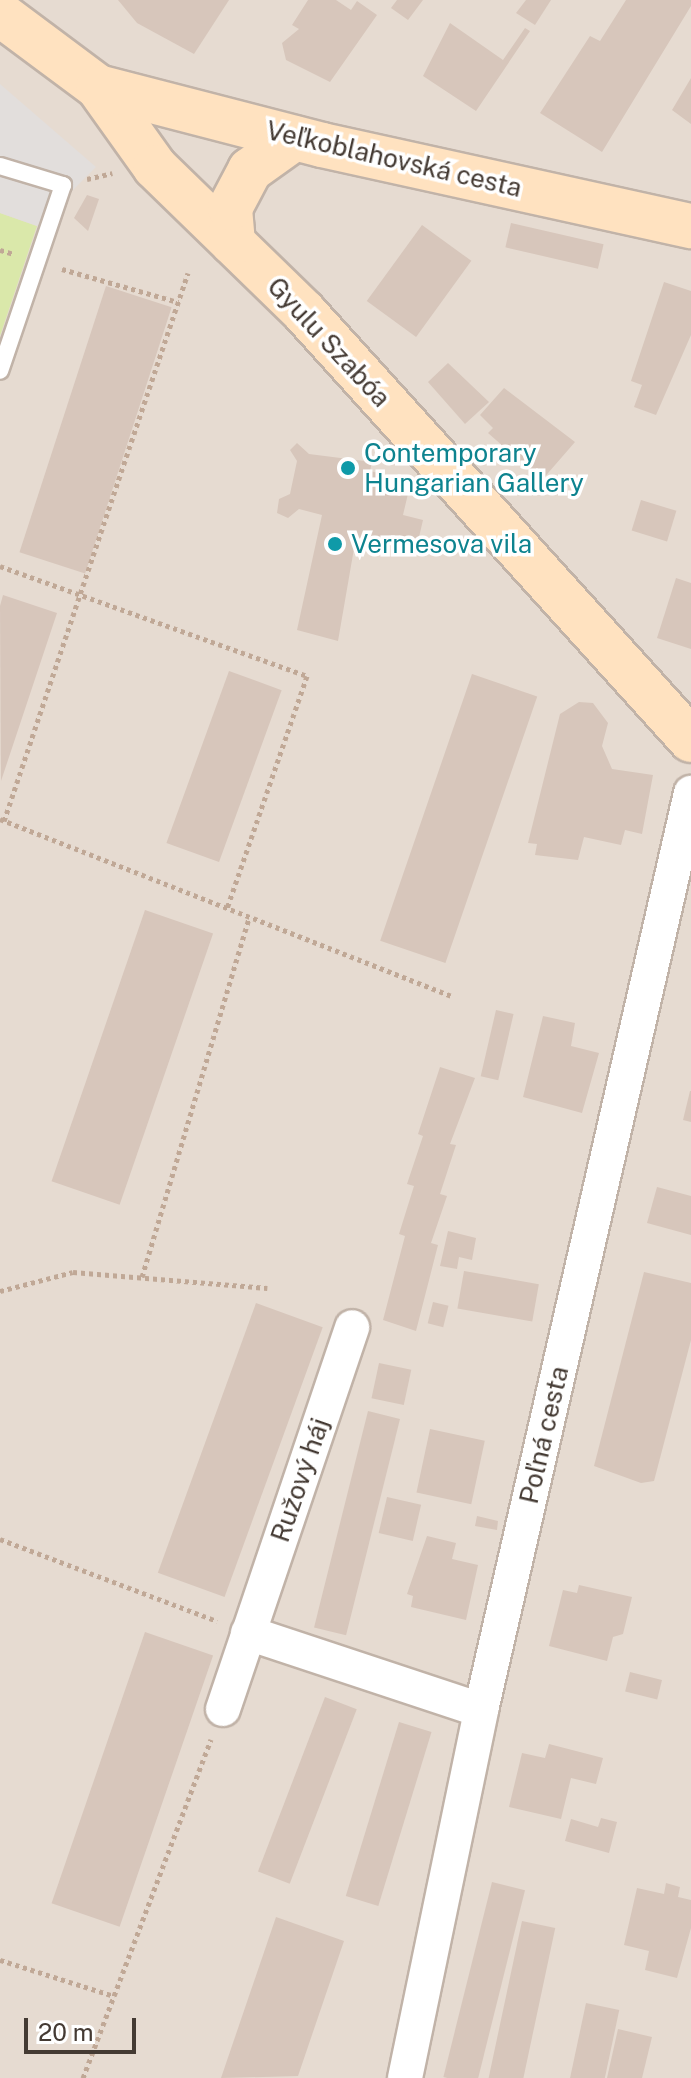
<!DOCTYPE html>
<html>
<head>
<meta charset="utf-8">
<style>
	body { margin:0 }
	#map { position:relative; width:691px; height:2078px; overflow:hidden; background:#f2eae3; font-family:"Public Sans",sans-serif }
	div>[style] { position:absolute }
	.residential>* { inset:0; background:#e6dbd1; transform-origin:0 0 }
	.green>* { inset:0; background:#dae8aa }
	.parking>* { inset:0; background:#e2dedc }
	.building>* { inset:0; background:#d7c6bb; transform-origin:0 0 }
	.path>* { height:5px; margin-top:-2.5px; transform-origin:0; background:repeating-linear-gradient(90deg,#c0a896 0 4px,transparent 0 8px) }
	.roads { filter:drop-shadow(2px 0 #c1b3a8) drop-shadow(-2px 0 #c1b3a8) drop-shadow(0 2px #c1b3a8) drop-shadow(0 -2px #c1b3a8) }
	.lane>* { height:16px; margin:-8px; padding:0 8px; transform-origin:8px; border-radius:8px; background:#fff }
	.street>* { height:34px; margin:-17px; padding:0 17px; transform-origin:17px; border-radius:17px; background:#fff }
	.secondary>* { height:44px; margin:-22px; padding:0 22px; transform-origin:22px; border-radius:22px; background:#ffe2c0 }
	.dots>* { width:22px; height:22px; translate:-50% -50%; box-sizing:border-box; border:4px solid #fff; border-radius:50% }
	span { translate:-50% -50%; white-space:nowrap; text-align:center; line-height:1.15; -webkit-text-stroke:7px #fff; paint-order:stroke }
	.street-label { font-size:26px; color:#443a33 }
	.culture-label { font-size:26px; color:#0d838f }
	.left { translate:0 -50%; text-align:left }
	.scale { position:absolute; left:24px; top:2018px; width:112px; height:36px; box-sizing:border-box; border:4px solid #443a33; border-top:0; padding-left:10px; font-size:24px; line-height:28px; white-space:nowrap; color:#443a33; -webkit-text-stroke:6px #fff; paint-order:stroke }
</style>
</head>
<body>
<div id="map">
	<div class="residential">
		<i style="left:0;top:0;width:691px;height:2078px"></i>
	</div>
	<div class="green">
		<i style="clip-path:polygon(0 213px,37px 226px,0 336px)"></i>
	</div>
	<div class="parking">
		<i style="clip-path:polygon(0 84px,96px 167px,37px 226px,0 213px)"></i>
	</div>
	<div class="building">
		<i style="clip-path:polygon(118px 0,229px 0,194px 54px,137px 23px)"></i>
		<i style="clip-path:polygon(308px 0,336px 0,351px 10px,357px 1px,377px 15px,330px 82px,286px 60px,282px 43px,299px 29px,292px 25px)"></i>
		<i style="clip-path:polygon(397px 0,423px 0,408px 20px,391px 8px)"></i>
		<i style="clip-path:polygon(526px 0,551px 0,535px 25px,516px 13px)"></i>
		<i style="clip-path:polygon(626px 0,691px 0,691px 6px,602px 152px,540px 113px,590px 36px,600px 41px)"></i>
		<i style="clip-path:polygon(450px 23px,503px 60px,525px 28px,530px 31px,476px 111px,423px 76px)"></i>
		<i style="clip-path:polygon(691px 78px,691px 124px,672px 110px)"></i>
		<i style="clip-path:polygon(87px 195px,99px 199px,88px 231px,74px 218px)"></i>
		<i style="left:511px;top:223px;width:95px;height:25px;rotate:13deg"></i>
		<i style="left:422px;top:225px;width:61px;height:94px;rotate:36deg"></i>
		<i style="clip-path:polygon(664px 282px,691px 291px,691px 335px,656px 415px,634px 407px,642px 385px,631px 381px)"></i>
		<i style="left:106px;top:286px;width:69px;height:280px;rotate:18deg"></i>
		<i style="clip-path:polygon(448px 363px,489px 402px,465px 424px,428px 382px)"></i>
		<i style="clip-path:polygon(504px 388px,575px 442px,542px 480px,488px 433px,493px 428px,480px 415px)"></i>
		<i style="clip-path:polygon(297px 443px,309px 454px,372px 462px,370px 471px,411px 481px,403px 515px,423px 520px,416px 550px,356px 537px,338px 641px,297px 630px,322px 515px,299px 509px,288px 518px,277px 513px,279px 499px,290px 494px,297px 461px,290px 450px)"></i>
		<i style="left:641px;top:500px;width:37px;height:32px;rotate:17deg"></i>
		<i style="clip-path:polygon(676px 578px,691px 583px,691px 649px,657px 638px)"></i>
		<i style="clip-path:polygon(3px 595px,57px 613px,1px 781px,0 606px)"></i>
		<i style="left:229px;top:671px;width:56px;height:183px;rotate:20deg"></i>
		<i style="left:472px;top:674px;width:69px;height:282px;rotate:19deg"></i>
		<i style="clip-path:polygon(579px 702px,593px 703px,608px 723px,602px 746px,612px 769px,653px 775px,642px 834px,625px 830px,621px 845px,584px 837px,578px 860px,535px 855px,537px 844px,528px 843px,560px 714px)"></i>
		<i style="left:145px;top:910px;width:72px;height:287px;rotate:19deg"></i>
		<i style="left:496px;top:1010px;width:18px;height:68px;rotate:13deg"></i>
		<i style="clip-path:polygon(543px 1016px,575px 1023px,571px 1046px,599px 1053px,582px 1113px,523px 1097px)"></i>
		<i style="clip-path:polygon(440px 1067px,475px 1078px,450px 1144px,456px 1145px,440px 1194px,447px 1196px,431px 1243px,438px 1245px,416px 1331px,383px 1320px,405px 1236px,399px 1234px,414px 1186px,407px 1184px,423px 1136px,418px 1134px)"></i>
		<i style="clip-path:polygon(690px 1091px,691px 1091px,691px 1122px,683px 1120px)"></i>
		<i style="clip-path:polygon(657px 1187px,691px 1196px,691px 1235px,647px 1223px)"></i>
		<i style="clip-path:polygon(448px 1231px,476px 1238px,472px 1260px,459px 1257px,457px 1269px,440px 1266px)"></i>
		<i style="left:464px;top:1271px;width:76px;height:38px;rotate:10deg"></i>
		<i style="clip-path:polygon(644px 1272px,691px 1283px,691px 1340px,654px 1481px,641px 1483px,594px 1466px)"></i>
		<i style="left:433px;top:1302px;width:16px;height:22px;rotate:14deg"></i>
		<i style="left:256px;top:1303px;width:71px;height:287px;rotate:20deg"></i>
		<i style="left:379px;top:1363px;width:33px;height:36px;rotate:12deg"></i>
		<i style="left:368px;top:1411px;width:33px;height:223px;rotate:14deg"></i>
		<i style="left:430px;top:1429px;width:56px;height:65px;rotate:12deg"></i>
		<i style="left:387px;top:1497px;width:35px;height:37px;rotate:13deg"></i>
		<i style="clip-path:polygon(477px 1516px,498px 1521px,497px 1530px,475px 1526px)"></i>
		<i style="clip-path:polygon(427px 1536px,456px 1543px,452px 1559px,478px 1565px,466px 1620px,411px 1607px,413px 1596px,407px 1594px)"></i>
		<i style="clip-path:polygon(579px 1585px,632px 1597px,623px 1634px,613px 1637px,607px 1661px,549px 1646px,563px 1590px,577px 1593px)"></i>
		<i style="left:145px;top:1632px;width:72px;height:287px;rotate:19deg"></i>
		<i style="left:630px;top:1672px;width:33px;height:20px;rotate:14deg"></i>
		<i style="left:325px;top:1697px;width:34px;height:187px;rotate:21deg"></i>
		<i style="left:399px;top:1722px;width:34px;height:182px;rotate:17deg"></i>
		<i style="clip-path:polygon(549px 1744px,603px 1758px,596px 1784px,571px 1778px,561px 1819px,509px 1807px,522px 1753px,545px 1758px)"></i>
		<i style="clip-path:polygon(601px 1818px,617px 1822px,609px 1853px,565px 1841px,571px 1819px,598px 1827px)"></i>
		<i style="left:492px;top:1882px;width:34px;height:201px;rotate:14deg"></i>
		<i style="clip-path:polygon(666px 1883px,680px 1887px,678px 1897px,691px 1900px,691px 1928px,677px 1978px,645px 1970px,649px 1951px,624px 1945px,637px 1888px,664px 1894px)"></i>
		<i style="clip-path:polygon(276px 1917px,344px 1941px,298px 2076px,221px 2078px)"></i>
		<i style="left:522px;top:1921px;width:34px;height:161px;rotate:12deg"></i>
		<i style="left:586px;top:2003px;width:34px;height:77px;rotate:12deg"></i>
		<i style="clip-path:polygon(618px 2029px,652px 2037px,642px 2078px,607px 2078px)"></i>
	</div>
	<div class="path">
		<i style="left:87px;top:179px;width:26px;rotate:-13deg"></i>
		<i style="left:0;top:250px;width:15px;rotate:16deg"></i>
		<i style="left:62px;top:269px;width:121px;rotate:15.9deg"></i>
		<i style="left:0;top:566px;width:326px;rotate:19.7deg"></i>
		<i style="left:307px;top:676px;width:245px;rotate:109deg"></i>
		<i style="left:0;top:819px;width:484px;rotate:21.4deg"></i>
		<i style="left:4px;top:821px;width:578px;rotate:-71.44deg"></i>
		<i style="left:142px;top:1277px;width:376px;rotate:-73.4deg"></i>
		<i style="left:0;top:1291px;width:75px;rotate:-14.6deg"></i>
		<i style="left:73px;top:1272px;width:195px;rotate:4.7deg"></i>
		<i style="left:0;top:1539px;width:232px;rotate:20.7deg"></i>
		<i style="left:0;top:1960px;width:120px;rotate:17.5deg"></i>
		<i style="left:83px;top:2078px;width:362px;rotate:-69.3deg"></i>
	</div>
	<div class="roads">
		<div class="lane">
			<i style="left:0;top:166px;width:66px;rotate:16.8deg"></i>
			<i style="left:63px;top:185px;width:196px;rotate:108.7deg"></i>
		</div>
		<div class="street">
			<i style="left:248px;top:1633px;width:245px;rotate:18.3deg"></i>
			<i style="left:223px;top:1709px;width:403px;rotate:-71.3deg"></i>
			<i style="left:405px;top:2078px;width:376px;rotate:-78.3deg"></i>
			<i style="left:481px;top:1710px;width:941px;rotate:-77.1deg"></i>
		</div>
		<div class="secondary">
			<i style="left:0;top:14px;width:122px;rotate:36.7deg"></i>
			<i style="left:98px;top:87px;width:98px;rotate:54.5deg"></i>
			<i style="left:155px;top:167px;width:208px;rotate:44.2deg"></i>
			<i style="left:304px;top:312px;width:577px;rotate:47.88deg"></i>
			<i style="left:98px;top:87px;width:231px;rotate:14.5deg"></i>
			<i style="left:322px;top:145px;width:378px;rotate:12.4deg"></i>
			<i style="left:233px;top:243px;width:35px;rotate:-95deg"></i>
			<i style="left:230px;top:208px;width:43px;rotate:-62.2deg"></i>
			<i style="left:250px;top:170px;width:55px;rotate:-35.4deg"></i>
		</div>
	</div>
	<div class="dots">
		<i style="left:348px;top:468px;background:#0f9aa8"></i>
		<i style="left:335px;top:544px;background:#0f9aa8"></i>
	</div>
	<div class="street-label">
		<span style="left:394px;top:159px;rotate:13deg">Veľkoblahovská cesta</span>
		<span style="left:329px;top:342px;rotate:47deg">Gyulu Szabóa</span>
		<span style="left:544px;top:1435px;rotate:-77deg">Poľná cesta</span>
		<span style="left:300px;top:1480px;rotate:-71deg">Ružový háj</span>
	</div>
	<div class="culture-label">
		<span class="left" style="left:364px;top:468px">Contemporary<br>Hungarian Gallery</span>
		<span class="left" style="left:351px;top:544px">Vermesova vila</span>
	</div>
	<div class="scale">20 m</div>
</div>
</body>
</html>
